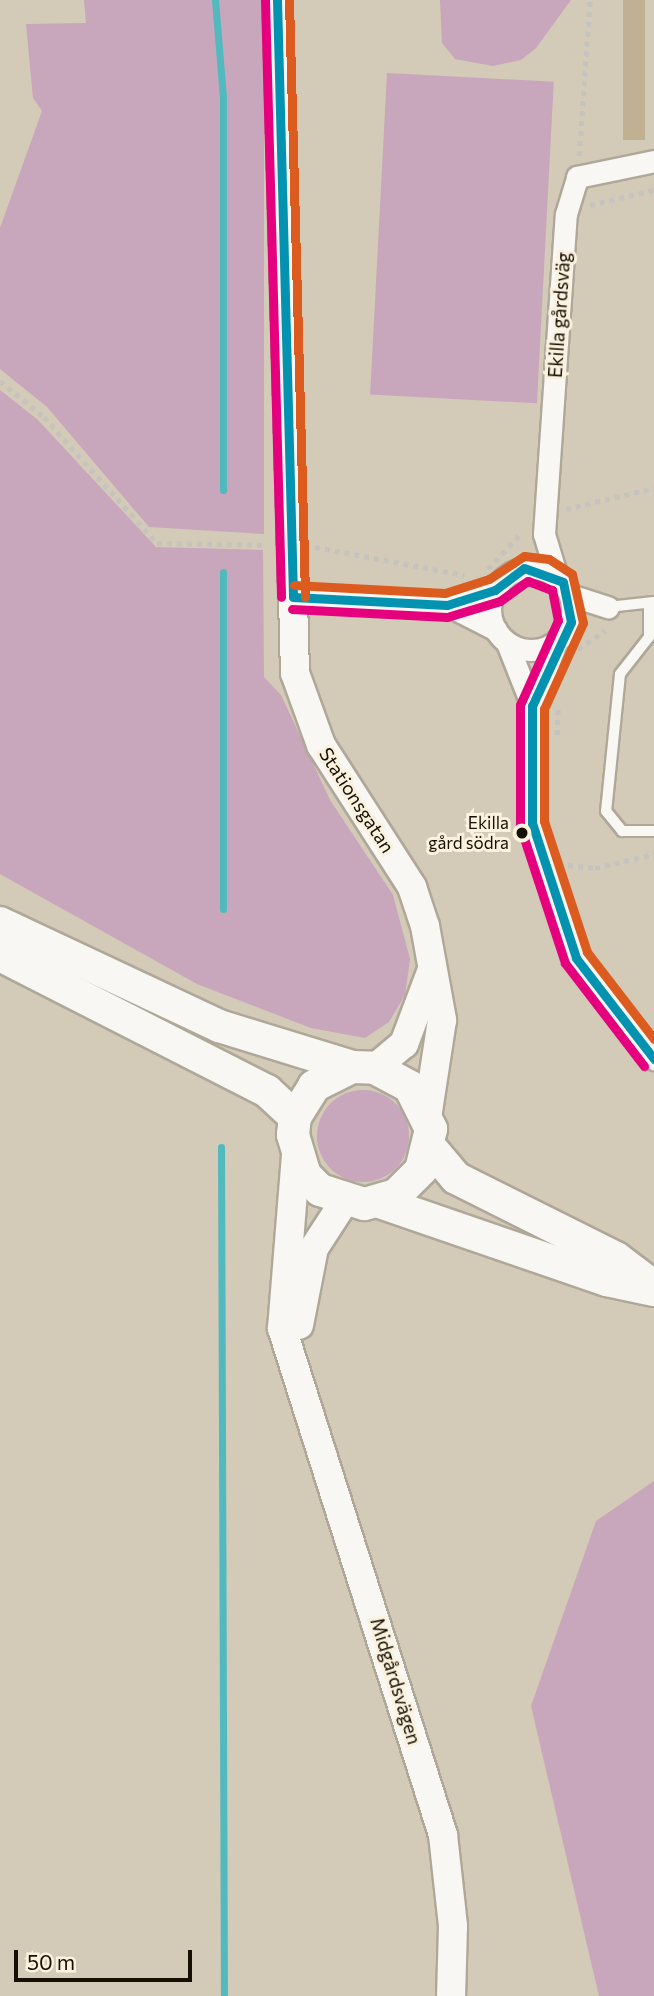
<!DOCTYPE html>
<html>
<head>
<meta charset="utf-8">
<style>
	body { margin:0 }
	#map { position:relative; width:654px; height:1996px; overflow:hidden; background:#d3cab7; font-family:Commissioner,sans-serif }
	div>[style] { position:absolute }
	.green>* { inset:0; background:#c8a6bb; transform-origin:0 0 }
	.round { border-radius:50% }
	.stream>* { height:7px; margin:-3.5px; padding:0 3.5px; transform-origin:3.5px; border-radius:3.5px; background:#52b9be }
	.building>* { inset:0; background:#bfb192; transform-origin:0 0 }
	.path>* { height:4.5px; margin-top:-2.25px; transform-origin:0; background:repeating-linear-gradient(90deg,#c5c3be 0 5px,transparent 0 10px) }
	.roads { filter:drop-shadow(2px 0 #afa899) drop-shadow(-2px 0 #afa899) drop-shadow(0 2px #afa899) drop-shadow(0 -2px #afa899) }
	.service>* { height:10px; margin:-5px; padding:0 5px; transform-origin:5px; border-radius:5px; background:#f8f7f4 }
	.minor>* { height:21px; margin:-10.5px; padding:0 10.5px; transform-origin:10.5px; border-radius:10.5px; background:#f8f7f4 }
	.minor>.ring { margin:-10.5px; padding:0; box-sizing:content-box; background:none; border:21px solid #f8f7f4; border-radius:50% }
	.tertiary>* { height:28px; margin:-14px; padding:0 14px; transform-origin:14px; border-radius:14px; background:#f8f7f4 }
	.secondary>* { height:32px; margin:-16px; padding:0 16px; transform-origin:16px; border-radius:16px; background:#f8f7f4 }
	.bus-1>* { height:9px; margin:-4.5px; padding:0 4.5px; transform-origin:4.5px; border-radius:4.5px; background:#0392b0 }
	.bus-2>* { height:9px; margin:-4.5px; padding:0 4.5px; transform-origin:4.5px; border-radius:4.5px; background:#e5007d }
	.bus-3>* { height:9px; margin:-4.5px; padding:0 4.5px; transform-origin:4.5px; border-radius:4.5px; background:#dc5c1f }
	.dots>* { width:19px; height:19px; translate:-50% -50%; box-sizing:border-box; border:4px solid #faf1de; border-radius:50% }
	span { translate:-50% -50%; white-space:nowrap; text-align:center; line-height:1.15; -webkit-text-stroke:6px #faf1de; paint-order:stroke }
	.bus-label { font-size:17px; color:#161004 }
	.right { translate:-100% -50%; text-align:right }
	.street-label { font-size:19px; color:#161004 }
	.scale { position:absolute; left:14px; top:1950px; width:178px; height:32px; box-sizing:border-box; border:4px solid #161004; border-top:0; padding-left:9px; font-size:21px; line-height:24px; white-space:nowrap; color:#161004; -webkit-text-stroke:5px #faf1de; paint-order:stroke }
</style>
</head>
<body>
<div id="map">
	<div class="green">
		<i style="clip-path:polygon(84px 0,264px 0,264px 534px,149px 527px,47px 407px,0 369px,0 228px,42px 111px,33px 98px,26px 24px,86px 23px)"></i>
		<i style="clip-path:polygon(440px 0,571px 0,536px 48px,521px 60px,493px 66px,455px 59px,442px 43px)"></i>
		<i style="left:387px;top:73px;width:167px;height:322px;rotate:3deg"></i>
		<i style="clip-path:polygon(0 390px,38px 420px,156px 547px,263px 550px,264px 677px,281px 695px,330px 800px,393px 895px,410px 959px,405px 995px,389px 1022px,365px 1038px,311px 1028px,197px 984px,0 874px)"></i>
		<i class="round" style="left:317px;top:1090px;width:92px;height:92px"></i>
		<i style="clip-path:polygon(654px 1481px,654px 1996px,599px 1996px,531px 1706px,596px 1521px)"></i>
	</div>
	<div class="stream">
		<i style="left:215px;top:0;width:97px;rotate:85.3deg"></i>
		<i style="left:223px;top:97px;width:393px;rotate:90deg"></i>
		<i style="left:223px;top:572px;width:337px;rotate:90deg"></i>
		<i style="left:221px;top:1147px;width:849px;rotate:89.8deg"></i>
	</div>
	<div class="building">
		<i style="left:623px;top:0;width:22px;height:140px"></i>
	</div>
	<div class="path">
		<i style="left:579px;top:156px;width:156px;rotate:-86deg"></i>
		<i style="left:590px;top:205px;width:66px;rotate:-13.2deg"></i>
		<i style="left:0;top:381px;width:57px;rotate:39.3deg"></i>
		<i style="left:44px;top:417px;width:169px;rotate:48.1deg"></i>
		<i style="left:157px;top:543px;width:110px;rotate:1deg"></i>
		<i style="left:566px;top:509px;width:90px;rotate:-13.4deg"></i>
		<i style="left:315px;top:547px;width:152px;rotate:10.6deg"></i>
		<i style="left:488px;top:569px;width:50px;rotate:-47.4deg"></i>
		<i style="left:578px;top:649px;width:33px;rotate:-35deg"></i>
		<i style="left:557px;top:735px;width:30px;rotate:-88deg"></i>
		<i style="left:568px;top:865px;width:27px;rotate:6deg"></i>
		<i style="left:595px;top:868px;width:61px;rotate:-13.3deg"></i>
	</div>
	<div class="roads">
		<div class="service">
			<i style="left:649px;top:603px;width:34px;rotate:90deg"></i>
			<i style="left:649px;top:637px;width:47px;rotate:128.1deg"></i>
			<i style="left:620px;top:674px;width:138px;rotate:95.8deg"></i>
			<i style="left:606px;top:811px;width:26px;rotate:51deg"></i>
			<i style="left:622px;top:831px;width:32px"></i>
			<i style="left:608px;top:607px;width:46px;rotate:-6.2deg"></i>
		</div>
		<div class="minor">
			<i class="ring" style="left:490px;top:568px;width:61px;height:61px"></i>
			<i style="left:557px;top:577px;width:45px;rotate:-106.8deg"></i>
			<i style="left:544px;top:534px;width:321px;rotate:-86.1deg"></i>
			<i style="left:566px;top:214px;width:39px;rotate:-73deg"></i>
			<i style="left:577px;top:177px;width:79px;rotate:-11.7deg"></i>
			<i style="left:570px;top:595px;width:40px;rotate:18deg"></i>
			<i style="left:293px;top:597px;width:154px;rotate:3deg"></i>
			<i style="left:447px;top:605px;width:50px;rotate:-17.4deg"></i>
			<i style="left:447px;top:605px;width:55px;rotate:27deg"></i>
			<i style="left:507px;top:643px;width:68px;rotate:68.4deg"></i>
			<i style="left:556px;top:643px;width:67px;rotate:110.9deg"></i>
			<i style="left:532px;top:706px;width:117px;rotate:90deg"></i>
			<i style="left:532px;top:823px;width:142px;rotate:71.9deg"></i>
			<i style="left:576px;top:958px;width:128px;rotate:52.3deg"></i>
		</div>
		<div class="tertiary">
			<i style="left:277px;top:0;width:673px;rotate:88.47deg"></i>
			<i style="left:295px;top:673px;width:77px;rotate:70.1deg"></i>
			<i style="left:321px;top:745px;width:169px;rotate:57.3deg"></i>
			<i style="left:412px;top:887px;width:41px;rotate:71.6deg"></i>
			<i style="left:425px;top:926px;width:96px;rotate:79.7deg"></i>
			<i style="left:442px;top:1020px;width:93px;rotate:98.7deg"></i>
			<i style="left:375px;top:1068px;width:38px;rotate:-40deg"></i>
			<i style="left:404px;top:1044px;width:77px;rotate:-69.4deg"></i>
			<i style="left:296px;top:1155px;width:174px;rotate:94.6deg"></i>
			<i style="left:282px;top:1328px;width:532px;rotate:72.38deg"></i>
			<i style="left:443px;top:1835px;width:92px;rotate:83.7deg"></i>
			<i style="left:453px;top:1926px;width:70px;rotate:91.6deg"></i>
			<i style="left:299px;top:1325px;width:78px;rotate:-79deg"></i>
			<i style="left:314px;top:1248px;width:55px;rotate:-56.9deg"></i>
		</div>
		<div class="secondary">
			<i style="left:0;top:923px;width:242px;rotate:25.2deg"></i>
			<i style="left:219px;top:1026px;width:139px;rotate:17.1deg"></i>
			<i style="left:352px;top:1067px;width:23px;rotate:2deg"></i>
			<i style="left:375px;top:1068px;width:40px;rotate:28deg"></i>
			<i style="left:410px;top:1087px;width:47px;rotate:63.4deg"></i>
			<i style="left:431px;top:1129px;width:42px;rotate:103.7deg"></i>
			<i style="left:421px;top:1170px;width:35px;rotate:135deg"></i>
			<i style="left:396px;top:1195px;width:33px;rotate:164deg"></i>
			<i style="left:364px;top:1204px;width:46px;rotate:-162.3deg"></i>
			<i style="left:320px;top:1190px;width:21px;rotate:-135deg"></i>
			<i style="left:305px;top:1175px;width:42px;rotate:-106.7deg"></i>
			<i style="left:293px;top:1135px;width:18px;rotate:-84deg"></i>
			<i style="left:295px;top:1117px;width:36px;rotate:-58deg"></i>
			<i style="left:314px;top:1086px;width:42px;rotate:-26.6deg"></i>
			<i style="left:0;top:955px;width:300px;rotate:27deg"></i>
			<i style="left:267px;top:1091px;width:38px;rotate:43deg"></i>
			<i style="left:430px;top:1147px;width:40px;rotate:50deg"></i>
			<i style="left:456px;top:1178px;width:179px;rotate:26.6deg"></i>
			<i style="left:616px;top:1258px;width:46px;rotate:37.1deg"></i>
			<i style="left:380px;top:1202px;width:240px;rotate:19deg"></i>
			<i style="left:607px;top:1280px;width:48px;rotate:12deg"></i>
		</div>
	</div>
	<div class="bus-1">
		<i style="left:277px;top:0;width:597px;rotate:88.46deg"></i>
		<i style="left:293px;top:597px;width:154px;rotate:3deg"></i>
		<i style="left:447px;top:605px;width:50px;rotate:-17.4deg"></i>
		<i style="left:495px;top:590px;width:36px;rotate:-37deg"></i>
		<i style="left:524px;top:568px;width:41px;rotate:19.7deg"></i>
		<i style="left:563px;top:582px;width:41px;rotate:78.7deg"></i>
		<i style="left:571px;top:622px;width:93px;rotate:114.9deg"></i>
		<i style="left:532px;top:706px;width:117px;rotate:90deg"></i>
		<i style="left:532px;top:823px;width:142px;rotate:71.9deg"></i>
		<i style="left:576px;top:958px;width:128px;rotate:52.3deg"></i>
	</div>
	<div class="bus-2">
		<i style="left:265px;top:0;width:597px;rotate:88.46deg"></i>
		<i style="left:292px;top:609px;width:155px;rotate:3deg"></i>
		<i style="left:447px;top:617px;width:55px;rotate:-16.8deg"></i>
		<i style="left:500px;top:601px;width:34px;rotate:-36deg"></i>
		<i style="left:528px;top:581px;width:26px;rotate:21deg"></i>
		<i style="left:552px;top:590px;width:31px;rotate:79deg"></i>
		<i style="left:558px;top:620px;width:93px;rotate:114.1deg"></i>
		<i style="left:520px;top:705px;width:121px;rotate:90deg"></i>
		<i style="left:520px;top:826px;width:144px;rotate:71.8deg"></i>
		<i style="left:565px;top:963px;width:130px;rotate:52.5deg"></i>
	</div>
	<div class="bus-3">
		<i style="left:289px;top:0;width:597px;rotate:88.46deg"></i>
		<i style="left:294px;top:585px;width:151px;rotate:3deg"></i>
		<i style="left:445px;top:593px;width:46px;rotate:-17.7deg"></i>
		<i style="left:489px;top:579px;width:42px;rotate:-33.3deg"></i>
		<i style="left:524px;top:556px;width:25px;rotate:7deg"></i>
		<i style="left:549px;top:559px;width:27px;rotate:33deg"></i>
		<i style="left:572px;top:574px;width:50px;rotate:77.3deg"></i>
		<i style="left:583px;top:623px;width:94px;rotate:114.4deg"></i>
		<i style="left:544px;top:709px;width:112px;rotate:90deg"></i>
		<i style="left:544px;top:821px;width:138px;rotate:71.8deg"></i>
		<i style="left:587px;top:952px;width:110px;rotate:52.4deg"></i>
	</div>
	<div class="dots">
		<i style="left:522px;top:833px;background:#161004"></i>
	</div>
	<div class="bus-label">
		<span class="right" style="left:509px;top:833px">Ekilla<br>gård södra</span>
	</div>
	<div class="street-label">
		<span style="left:559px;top:315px;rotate:-86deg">Ekilla gårdsväg</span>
		<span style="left:357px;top:800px;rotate:57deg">Stationsgatan</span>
		<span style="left:396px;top:1681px;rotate:73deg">Midgårdsvägen</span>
	</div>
	<div class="scale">50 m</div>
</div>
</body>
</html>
